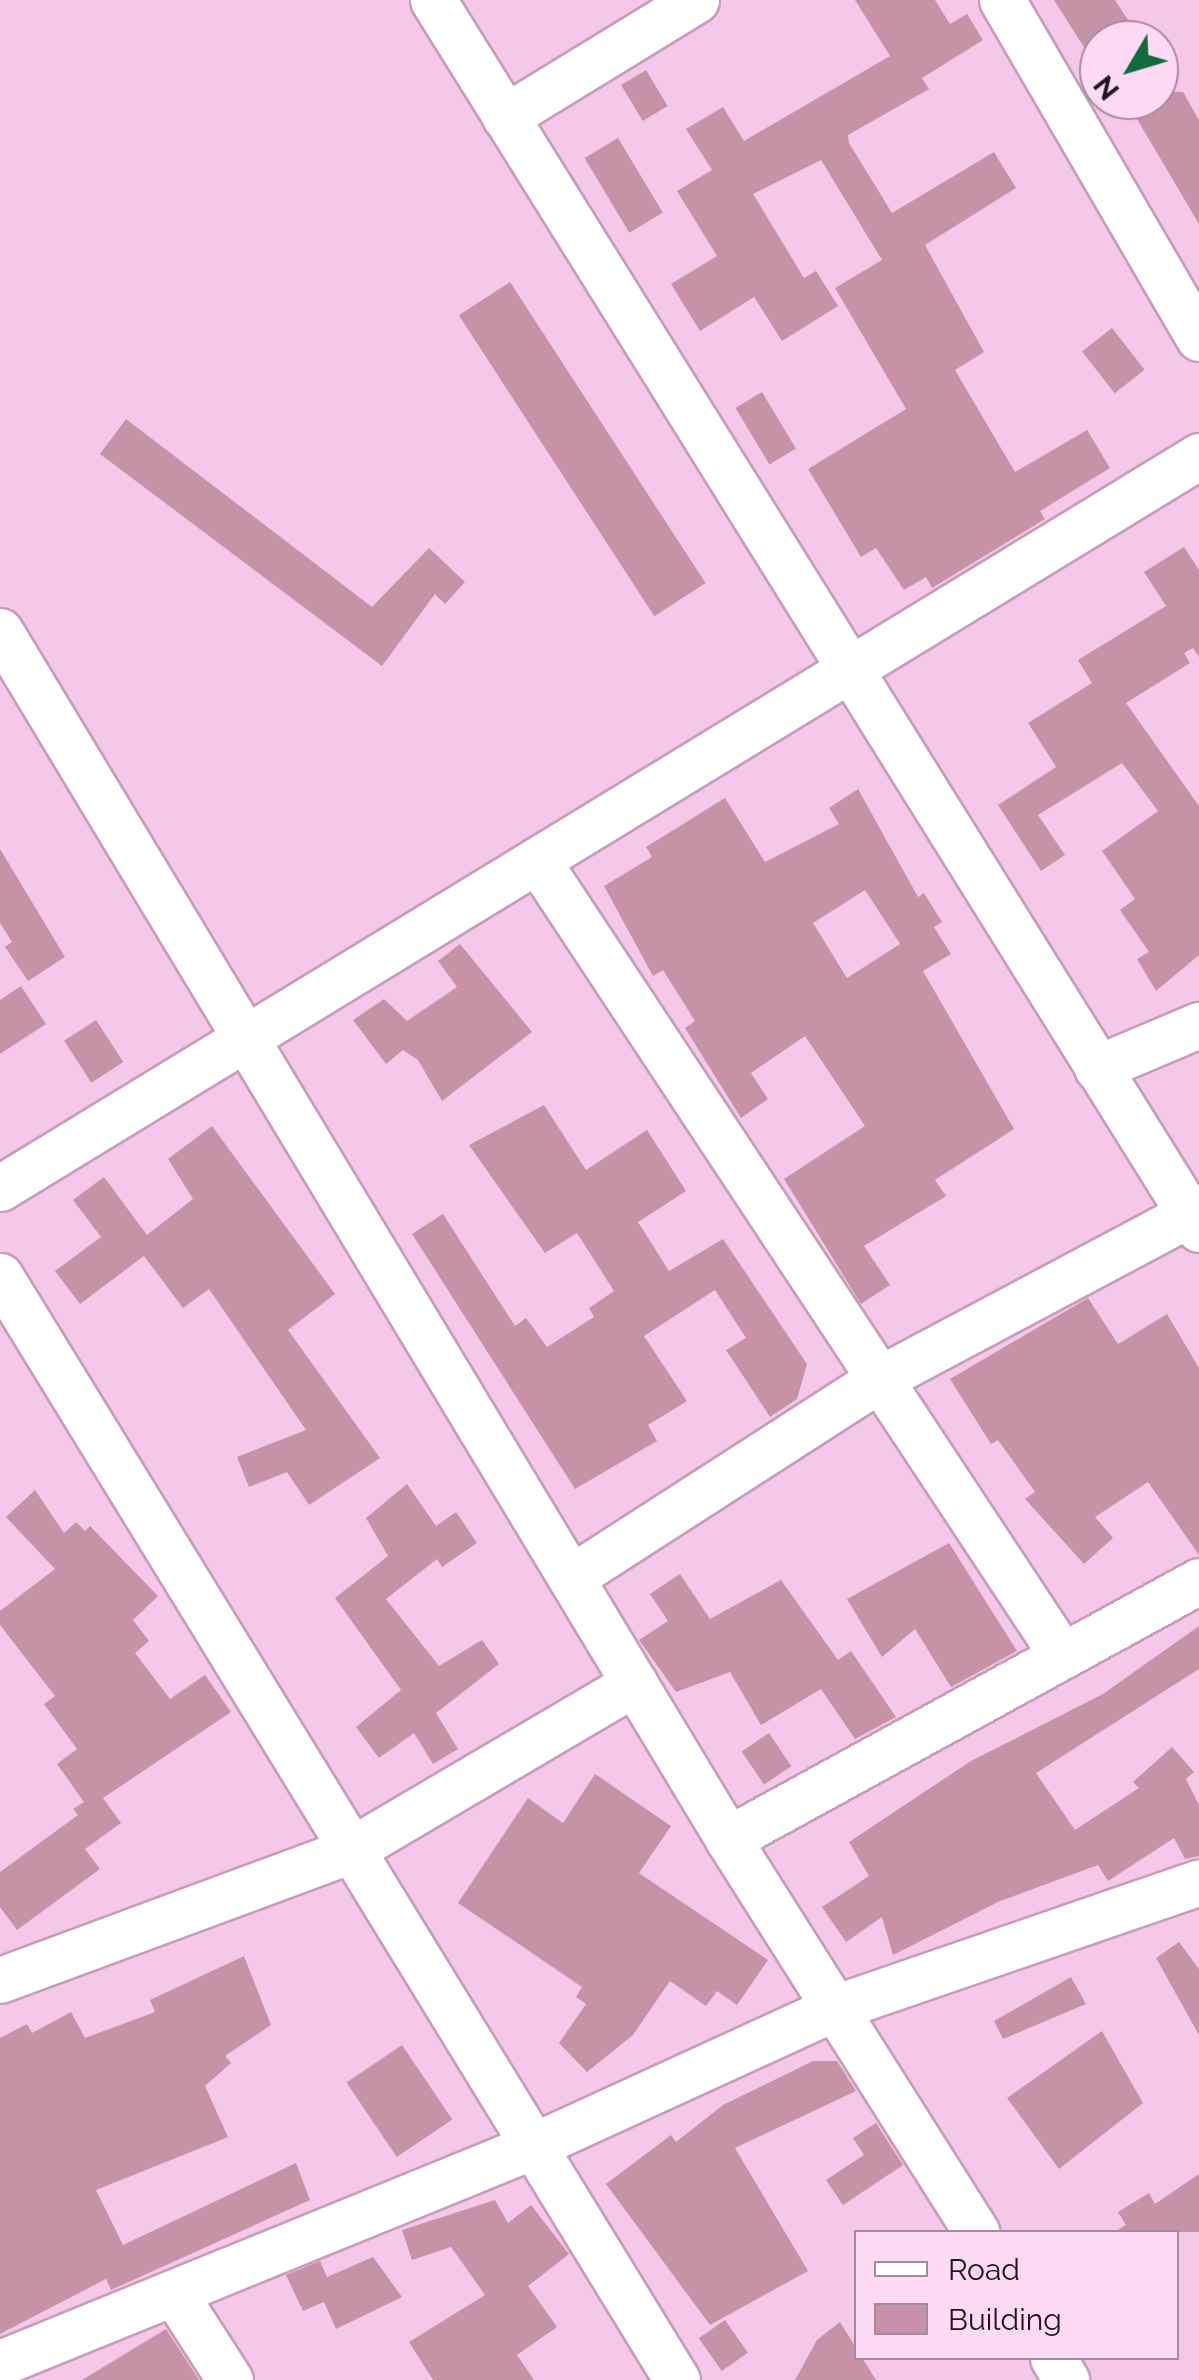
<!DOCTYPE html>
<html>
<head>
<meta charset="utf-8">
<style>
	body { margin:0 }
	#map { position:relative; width:1199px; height:2380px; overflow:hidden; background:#f5c8ea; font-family:Raleway,sans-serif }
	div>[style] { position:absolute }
	.building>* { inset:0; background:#c693a6; transform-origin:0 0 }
	.roads { filter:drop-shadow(2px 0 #c79cbd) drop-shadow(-2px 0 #c79cbd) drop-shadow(0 2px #c79cbd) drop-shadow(0 -2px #c79cbd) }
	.minor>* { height:45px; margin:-22.5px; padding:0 22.5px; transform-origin:22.5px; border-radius:22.5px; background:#fff }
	span { translate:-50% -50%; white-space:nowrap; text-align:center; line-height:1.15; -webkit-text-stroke:9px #fdd9f4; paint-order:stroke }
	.legend { position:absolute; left:854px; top:2230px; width:325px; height:130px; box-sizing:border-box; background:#fdd9f4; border:2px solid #a58a9f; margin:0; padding:12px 18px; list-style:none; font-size:30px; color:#22131f }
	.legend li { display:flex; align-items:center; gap:20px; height:50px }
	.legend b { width:50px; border:2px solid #a58a9f }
	.north { position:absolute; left:1079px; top:20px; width:100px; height:100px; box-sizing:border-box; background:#fdd9f4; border:2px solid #a58a9f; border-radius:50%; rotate:232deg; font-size:28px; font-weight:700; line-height:40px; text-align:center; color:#22131f }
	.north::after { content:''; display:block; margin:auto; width:35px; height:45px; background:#126b3e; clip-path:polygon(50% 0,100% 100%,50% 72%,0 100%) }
</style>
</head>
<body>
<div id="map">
	<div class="building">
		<i style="clip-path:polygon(855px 0,935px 0,950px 24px,967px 14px,983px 40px,922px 78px,929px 89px,848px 135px,849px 143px,892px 213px,994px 152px,1016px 188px,925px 245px,984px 352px,955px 370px,1015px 472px,1087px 430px,1110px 468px,1040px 511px,1045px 519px,932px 588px,926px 577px,904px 590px,876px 548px,861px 557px,808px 469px,906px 409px,835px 288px,882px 260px,821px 160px,753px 194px,804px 278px,816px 271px,838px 306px,782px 341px,754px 297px,700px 331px,671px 284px,717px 256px,677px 191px,712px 170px,686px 129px,723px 107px,744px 141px,890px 56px)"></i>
		<i style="clip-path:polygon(1054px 0,1115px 0,1141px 40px,1099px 40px,1099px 71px)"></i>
		<i style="left:646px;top:70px;width:42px;height:29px;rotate:59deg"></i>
		<i style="clip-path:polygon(1171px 92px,1183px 92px,1199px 120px,1199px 224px,1134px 114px)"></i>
		<i style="left:618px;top:138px;width:87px;height:39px;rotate:59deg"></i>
		<i style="left:510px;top:282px;width:359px;height:61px;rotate:57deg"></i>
		<i style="left:1112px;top:328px;width:53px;height:38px;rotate:52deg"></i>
		<i style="left:762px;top:392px;width:66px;height:31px;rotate:59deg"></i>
		<i style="clip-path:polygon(126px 419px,372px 607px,429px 548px,465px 582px,445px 604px,435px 594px,382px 666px,100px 454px)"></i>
		<i style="clip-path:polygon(1184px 547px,1199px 570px,1199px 657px,1193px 648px,1184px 653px,1190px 663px,1126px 703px,1199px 806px,1199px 955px,1156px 991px,1137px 959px,1149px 952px,1120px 910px,1135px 899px,1102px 851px,1158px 811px,1122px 763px,1038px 815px,1065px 855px,1041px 871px,998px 805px,1056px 767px,1028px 723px,1092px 683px,1078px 660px,1166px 606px,1144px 572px)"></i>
		<i style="clip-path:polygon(evenodd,858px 789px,918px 897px,924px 893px,942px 922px,934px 927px,951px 954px,923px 971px,1014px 1129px,935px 1180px,946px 1196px,864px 1246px,890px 1285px,861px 1304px,784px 1179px,865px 1126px,805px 1036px,751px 1073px,768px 1099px,741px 1118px,685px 1028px,695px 1021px,663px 970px,653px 976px,604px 886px,652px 857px,646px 847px,725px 798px,765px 862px,839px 824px,829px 808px,858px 789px,865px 890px,900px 944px,847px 978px,813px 923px,865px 890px)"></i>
		<i style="clip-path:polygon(0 849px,65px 957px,28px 981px,5px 947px,12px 942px,0 923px)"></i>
		<i style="clip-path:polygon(460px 944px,532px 1032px,442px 1101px,418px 1060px,403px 1050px,386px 1064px,353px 1020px,384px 999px,407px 1021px,457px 987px,438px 961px)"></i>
		<i style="clip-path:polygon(21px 986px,46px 1024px,0 1054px,0 1000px)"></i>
		<i style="left:96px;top:1020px;width:50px;height:38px;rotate:57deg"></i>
		<i style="clip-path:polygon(544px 1105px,586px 1170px,647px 1130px,686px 1191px,638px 1222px,669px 1271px,723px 1239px,807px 1364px,797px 1399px,770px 1417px,726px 1350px,746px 1338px,715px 1290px,644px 1336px,687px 1401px,648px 1425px,657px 1441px,575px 1489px,412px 1234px,443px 1214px,515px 1326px,526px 1318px,547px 1347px,594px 1317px,589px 1308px,614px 1291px,577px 1233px,545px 1253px,469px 1145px)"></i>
		<i style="clip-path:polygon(212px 1126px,335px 1294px,288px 1330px,380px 1458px,309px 1505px,287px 1472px,249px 1487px,237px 1457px,306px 1430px,209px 1289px,183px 1308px,144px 1256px,80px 1304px,55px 1271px,101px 1237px,73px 1200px,104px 1177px,147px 1235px,193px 1199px,168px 1159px)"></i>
		<i style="clip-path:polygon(1088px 1298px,1118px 1344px,1167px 1314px,1199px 1368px,1199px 1555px,1148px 1482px,1095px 1517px,1113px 1538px,1084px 1564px,1025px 1499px,1035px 1492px,998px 1440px,991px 1444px,950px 1379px)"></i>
		<i style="clip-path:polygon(407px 1484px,436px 1526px,456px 1512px,477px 1543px,442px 1567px,437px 1559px,386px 1599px,439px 1666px,482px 1640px,499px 1664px,436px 1713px,458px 1749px,433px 1764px,414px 1733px,379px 1758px,356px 1727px,401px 1690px,335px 1598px,388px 1556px,366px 1518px)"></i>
		<i style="clip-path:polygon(35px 1490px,64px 1533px,76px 1522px,85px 1531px,90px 1526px,158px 1596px,133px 1620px,149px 1641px,135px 1653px,170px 1699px,205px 1675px,231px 1712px,103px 1798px,121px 1823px,85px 1849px,100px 1869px,17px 1930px,0 1907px,0 1872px,78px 1815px,73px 1809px,84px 1802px,57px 1764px,77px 1749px,44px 1704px,55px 1696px,0 1625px,0 1611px,55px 1569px,6px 1517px)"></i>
		<i style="clip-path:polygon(949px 1543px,1017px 1651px,951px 1687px,915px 1629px,882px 1657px,847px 1599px)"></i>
		<i style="clip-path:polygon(680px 1574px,710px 1619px,781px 1580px,838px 1660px,851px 1651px,896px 1717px,855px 1739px,821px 1689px,761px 1725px,730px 1672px,676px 1692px,639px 1640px,668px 1621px,650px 1594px)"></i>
		<i style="clip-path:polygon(1199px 1626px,1199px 1669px,1036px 1773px,1075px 1830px,1139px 1788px,1133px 1782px,1172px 1747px,1194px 1772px,1186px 1779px,1199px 1805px,1199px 1856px,1185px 1859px,1174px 1838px,1108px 1881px,1098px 1865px,998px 1902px,893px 1955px,882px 1917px,846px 1942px,822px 1907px,869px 1876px,849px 1842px,971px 1761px,1103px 1694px)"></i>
		<i style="left:769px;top:1733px;width:40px;height:33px;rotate:56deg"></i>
		<i style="clip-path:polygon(595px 1774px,671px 1826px,639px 1873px,768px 1960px,737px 2005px,717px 1991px,706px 2006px,670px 1981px,633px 2035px,587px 2072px,559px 2043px,586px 2004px,576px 1997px,582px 1987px,458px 1903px,528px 1798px,563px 1823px)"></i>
		<i style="clip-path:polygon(1179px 1942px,1199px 1969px,1199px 2035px,1156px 1958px)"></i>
		<i style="clip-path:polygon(244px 1956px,271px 2025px,225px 2056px,231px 2063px,205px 2086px,228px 2137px,96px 2190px,123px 2245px,296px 2163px,310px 2200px,111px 2290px,106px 2279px,0 2334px,0 2038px,27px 2024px,32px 2033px,71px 2012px,85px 2038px,155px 2012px,150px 2000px)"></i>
		<i style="clip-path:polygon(1071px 1977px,1086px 2004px,1003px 2039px,994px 2021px)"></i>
		<i style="clip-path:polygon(1102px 2031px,1143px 2103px,1059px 2169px,1007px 2098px)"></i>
		<i style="left:402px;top:2045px;width:90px;height:67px;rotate:56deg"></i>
		<i style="clip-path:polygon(813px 2061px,837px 2061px,856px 2091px,735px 2148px,808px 2271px,710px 2325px,606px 2184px,671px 2135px,676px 2142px,723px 2105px)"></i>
		<i style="clip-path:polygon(876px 2123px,903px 2165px,843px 2205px,826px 2180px,864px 2155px,853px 2138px)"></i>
		<i style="clip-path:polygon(1199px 2174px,1199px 2232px,1114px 2232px,1126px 2225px,1118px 2212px,1149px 2193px,1155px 2204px)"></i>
		<i style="clip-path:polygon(495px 2200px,508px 2223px,531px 2205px,569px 2254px,528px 2286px,557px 2327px,517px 2355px,534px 2380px,433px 2380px,409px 2342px,485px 2295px,451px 2247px,412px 2260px,402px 2230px)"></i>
		<i style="clip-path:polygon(373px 2257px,402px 2297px,336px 2329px,324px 2302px,303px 2311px,286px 2275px,320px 2261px,327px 2277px)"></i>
		<i style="left:725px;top:2320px;width:40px;height:32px;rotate:55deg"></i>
		<i style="clip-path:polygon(840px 2322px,876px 2380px,795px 2380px,817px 2340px)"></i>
		<i style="clip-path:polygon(166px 2329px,199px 2380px,82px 2380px)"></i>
	</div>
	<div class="roads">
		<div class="minor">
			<i style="left:433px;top:0;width:1448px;rotate:58.07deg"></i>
			<i style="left:1002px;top:0;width:391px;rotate:59.8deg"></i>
			<i style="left:505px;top:117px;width:224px;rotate:-31.5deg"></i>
			<i style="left:0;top:631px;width:1410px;rotate:58.92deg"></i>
			<i style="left:728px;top:1839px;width:465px;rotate:57.7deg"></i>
			<i style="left:537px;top:860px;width:953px;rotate:56.56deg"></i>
			<i style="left:1097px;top:1068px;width:111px;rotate:-22.9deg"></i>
			<i style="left:0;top:1188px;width:1405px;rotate:-31.4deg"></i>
			<i style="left:0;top:1276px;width:1295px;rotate:58.48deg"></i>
			<i style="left:572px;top:1577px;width:368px;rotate:-32.8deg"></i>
			<i style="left:881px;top:1378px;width:349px;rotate:-28deg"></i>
			<i style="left:728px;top:1839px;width:537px;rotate:-28.71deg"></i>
			<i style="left:0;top:1980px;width:374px;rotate:-20.3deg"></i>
			<i style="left:351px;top:1850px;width:329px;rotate:-30.5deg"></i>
			<i style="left:176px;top:2296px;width:100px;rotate:57.3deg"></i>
			<i style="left:1053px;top:2358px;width:26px;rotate:59deg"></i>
			<i style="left:0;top:2363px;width:575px;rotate:-22.15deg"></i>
			<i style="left:533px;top:2146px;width:334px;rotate:-24.6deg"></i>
			<i style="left:837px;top:2007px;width:383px;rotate:-19deg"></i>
		</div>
	</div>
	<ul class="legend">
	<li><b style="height:12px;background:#fff"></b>Road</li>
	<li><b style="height:28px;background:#c693a6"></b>Building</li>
	</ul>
	<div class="north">N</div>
</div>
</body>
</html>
